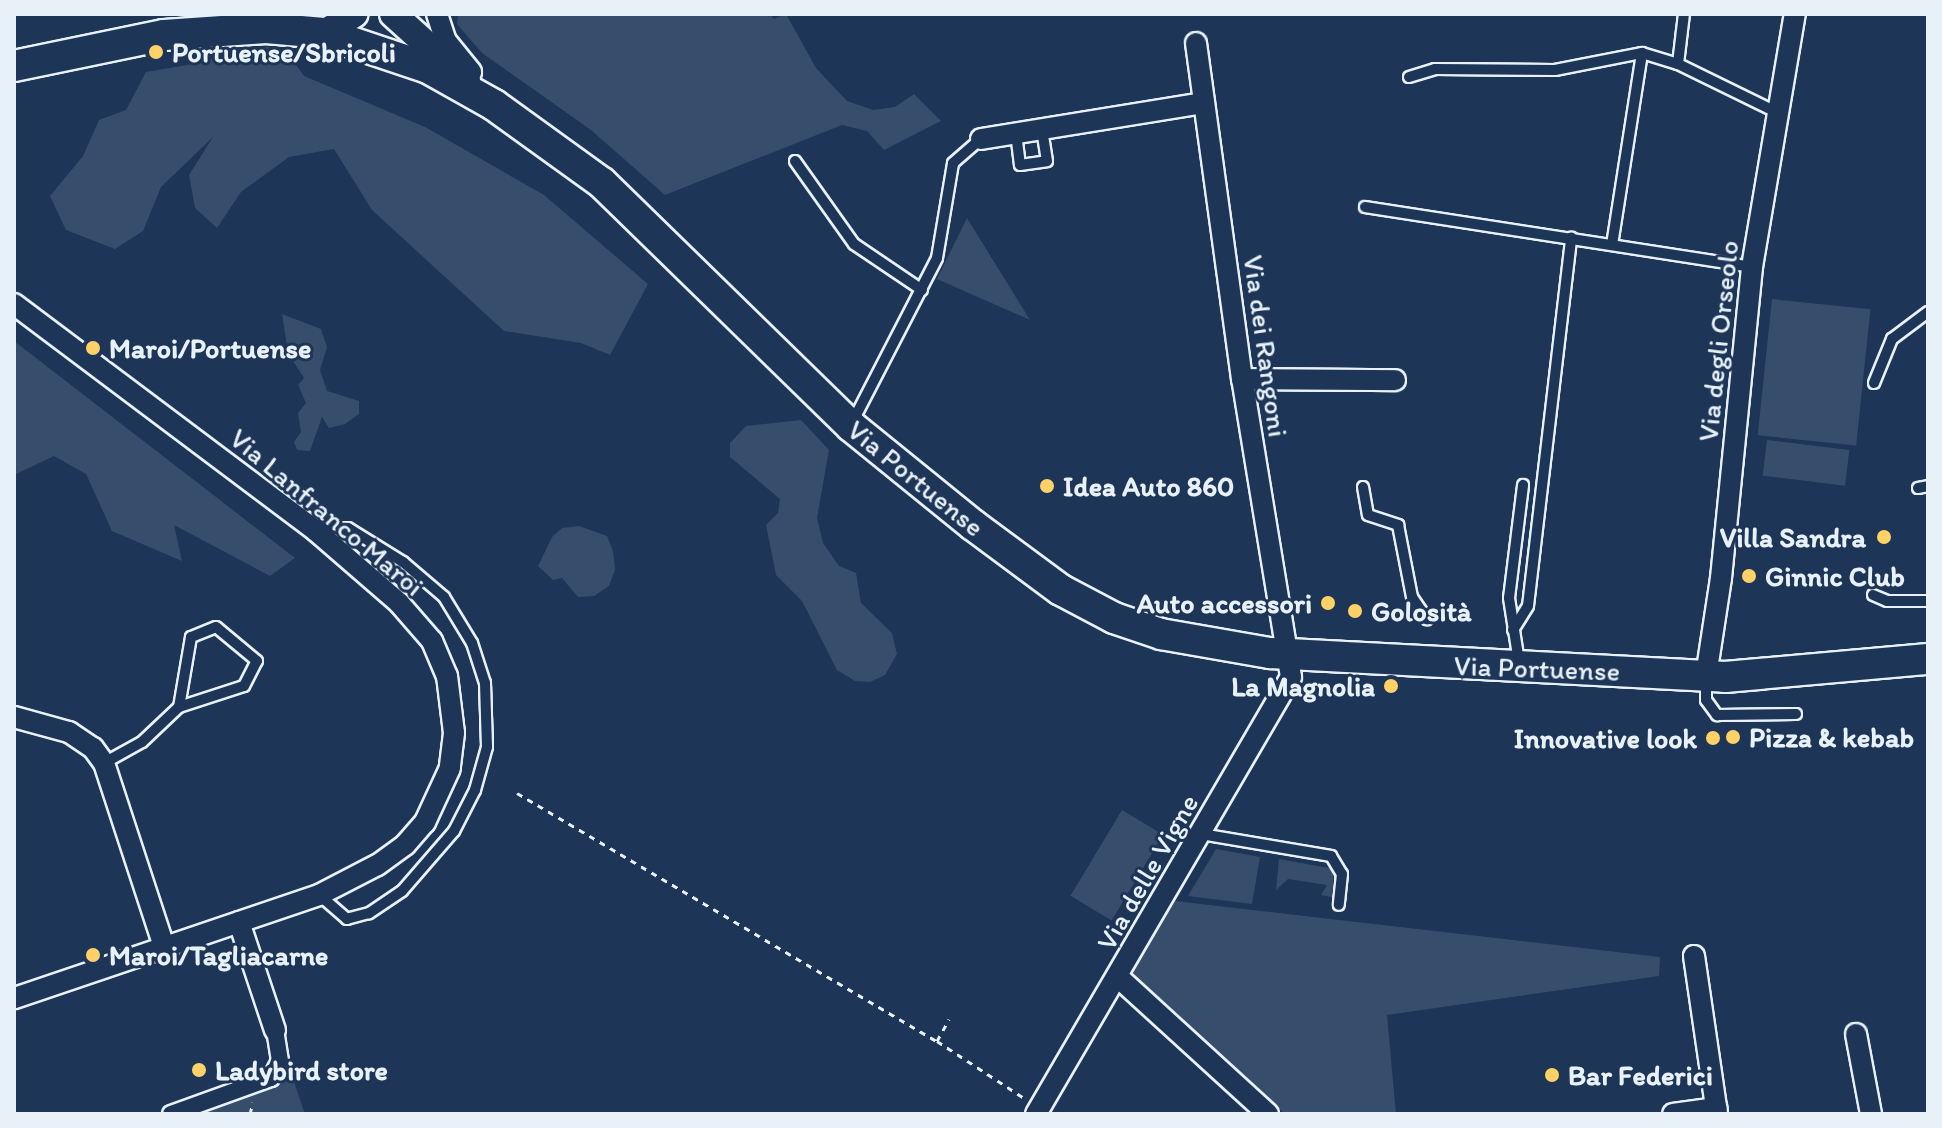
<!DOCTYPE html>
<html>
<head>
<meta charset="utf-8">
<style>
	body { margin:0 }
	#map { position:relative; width:1942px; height:1128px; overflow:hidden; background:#1d3557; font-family:Itim,sans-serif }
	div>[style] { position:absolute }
	.green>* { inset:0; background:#374d6c; transform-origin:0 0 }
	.path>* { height:3px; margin-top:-1.5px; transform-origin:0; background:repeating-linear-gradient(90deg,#e8f1f8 0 6px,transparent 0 12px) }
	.roads { filter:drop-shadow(2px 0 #e8f1f8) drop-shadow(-2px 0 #e8f1f8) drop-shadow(0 2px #e8f1f8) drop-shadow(0 -2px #e8f1f8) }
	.service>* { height:10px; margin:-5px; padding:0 5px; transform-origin:5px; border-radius:5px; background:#1d3557 }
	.pedestrian>* { height:16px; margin:-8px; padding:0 8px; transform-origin:8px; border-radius:8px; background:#1d3557 }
	.minor>* { height:20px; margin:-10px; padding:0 10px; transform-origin:10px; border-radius:10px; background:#1d3557 }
	.tertiary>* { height:26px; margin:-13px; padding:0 13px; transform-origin:13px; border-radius:13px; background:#1d3557 }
	.secondary>* { height:30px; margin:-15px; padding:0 15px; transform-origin:15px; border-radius:15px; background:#1d3557 }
	.dots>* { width:22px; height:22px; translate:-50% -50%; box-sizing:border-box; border:4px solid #1d3557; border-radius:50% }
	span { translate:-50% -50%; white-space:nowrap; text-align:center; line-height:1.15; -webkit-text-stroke:6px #1d3557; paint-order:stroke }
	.poi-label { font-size:28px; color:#e8f1f8; font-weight:700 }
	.left { translate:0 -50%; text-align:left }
	.right { translate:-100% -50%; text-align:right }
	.street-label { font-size:28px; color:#e8f1f8 }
	.frame { position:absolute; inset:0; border:16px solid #e8f1f8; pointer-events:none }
</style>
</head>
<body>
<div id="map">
	<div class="green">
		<i style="clip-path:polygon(458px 14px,770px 14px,774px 19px,786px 14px,816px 68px,847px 101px,873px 110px,895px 107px,914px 94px,941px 121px,884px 150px,867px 131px,842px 125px,665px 195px,591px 130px,482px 53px,457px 24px)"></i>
		<i style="clip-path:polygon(268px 47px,290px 57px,304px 76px,425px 127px,544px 195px,648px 284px,610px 355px,581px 343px,504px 331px,372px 210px,334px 149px,289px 157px,241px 192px,217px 228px,195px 208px,189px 175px,213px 137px,161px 187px,143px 231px,115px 249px,66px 230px,50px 196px,83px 156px,99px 120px,126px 110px,146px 72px,205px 62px,229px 49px)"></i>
		<i style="clip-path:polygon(967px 218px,1030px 320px,937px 279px)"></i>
		<i style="left:1772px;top:299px;width:99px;height:137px;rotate:6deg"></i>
		<i style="clip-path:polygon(282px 314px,321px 329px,327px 347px,320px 370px,327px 391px,359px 401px,359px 414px,345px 424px,329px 428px,322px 417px,310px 451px,297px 450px,294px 442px,301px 432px,298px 413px,306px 403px,298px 385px,304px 378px,288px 353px)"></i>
		<i style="clip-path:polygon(14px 341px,295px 558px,270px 576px,174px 525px,182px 561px,112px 531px,86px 474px,54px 456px,14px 475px)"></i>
		<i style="clip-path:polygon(801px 420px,829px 450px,817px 518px,823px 543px,839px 566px,856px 573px,861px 603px,892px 633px,897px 654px,885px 675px,870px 682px,855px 681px,837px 670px,802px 601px,776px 575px,766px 525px,778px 513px,780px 499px,730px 457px,730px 443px,746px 426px)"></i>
		<i style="left:1767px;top:440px;width:83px;height:36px;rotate:7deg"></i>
		<i style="clip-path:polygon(579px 526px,607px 536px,613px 551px,615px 570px,609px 586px,594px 596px,578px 597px,562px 578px,553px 580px,538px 566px,552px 537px,562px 528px)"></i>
		<i style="left:1122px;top:810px;width:48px;height:100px;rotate:31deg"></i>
		<i style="clip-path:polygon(1216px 849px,1260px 857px,1252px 904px,1188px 896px)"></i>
		<i style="clip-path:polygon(1279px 859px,1334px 869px,1332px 897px,1321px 895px,1327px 885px,1288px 879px,1276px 890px)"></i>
		<i style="clip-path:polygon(1175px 901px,1660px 957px,1659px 976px,1387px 1015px,1396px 1114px,1285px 1114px,1134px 977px,1133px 964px)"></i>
		<i style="clip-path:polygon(293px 1079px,305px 1114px,191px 1114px)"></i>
	</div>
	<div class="path">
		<i style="left:517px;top:793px;width:488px;rotate:30.6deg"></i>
		<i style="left:937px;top:1041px;width:104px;rotate:33.2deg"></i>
		<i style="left:937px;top:1041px;width:25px;rotate:-61deg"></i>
		<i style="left:250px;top:1114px;width:12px;rotate:-76deg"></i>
	</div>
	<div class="roads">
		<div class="service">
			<i style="left:1678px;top:64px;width:50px;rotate:-83.2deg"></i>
			<i style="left:1409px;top:77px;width:27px;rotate:-17deg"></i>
			<i style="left:1435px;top:69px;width:120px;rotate:0.5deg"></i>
			<i style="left:1555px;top:70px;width:89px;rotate:-11.1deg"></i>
			<i style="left:1016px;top:133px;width:32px;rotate:83deg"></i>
			<i style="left:1020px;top:165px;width:27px;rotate:-8deg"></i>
			<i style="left:1047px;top:161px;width:32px;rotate:-99deg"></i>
			<i style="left:795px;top:161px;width:102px;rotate:54.6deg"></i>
			<i style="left:854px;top:244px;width:82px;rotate:34.1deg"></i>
			<i style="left:1365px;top:207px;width:392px;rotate:8.8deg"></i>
			<i style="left:1612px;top:245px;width:194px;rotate:-81.1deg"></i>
			<i style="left:1642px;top:53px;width:38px;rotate:17deg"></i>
			<i style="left:1678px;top:64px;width:114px;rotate:26.1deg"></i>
			<i style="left:1874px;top:383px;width:48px;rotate:-67.8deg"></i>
			<i style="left:1892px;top:339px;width:45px;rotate:-36.9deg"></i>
			<i style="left:853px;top:421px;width:183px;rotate:-62.7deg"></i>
			<i style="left:937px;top:258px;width:96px;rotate:-80.4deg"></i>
			<i style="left:953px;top:163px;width:37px;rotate:-41deg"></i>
			<i style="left:1363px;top:487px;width:28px;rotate:80deg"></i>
			<i style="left:1368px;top:515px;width:32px;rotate:18deg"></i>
			<i style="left:1398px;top:525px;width:73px;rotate:79deg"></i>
			<i style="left:1412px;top:597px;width:27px;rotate:56deg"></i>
			<i style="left:1918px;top:488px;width:10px;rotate:-11deg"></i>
			<i style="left:319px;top:531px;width:29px;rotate:-6deg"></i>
			<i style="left:348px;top:528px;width:65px;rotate:31.7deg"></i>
			<i style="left:403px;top:562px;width:54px;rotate:40.5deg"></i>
			<i style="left:444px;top:597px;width:54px;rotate:58.7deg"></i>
			<i style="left:472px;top:643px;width:42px;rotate:72deg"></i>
			<i style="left:485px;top:683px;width:64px;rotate:88.2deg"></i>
			<i style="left:487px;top:747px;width:45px;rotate:105.6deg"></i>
			<i style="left:475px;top:790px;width:46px;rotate:117.1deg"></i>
			<i style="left:454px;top:831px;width:79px;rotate:130.9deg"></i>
			<i style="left:402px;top:891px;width:40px;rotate:146deg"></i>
			<i style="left:369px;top:913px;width:23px;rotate:165deg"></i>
			<i style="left:347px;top:919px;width:37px;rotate:-139deg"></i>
			<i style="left:1873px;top:595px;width:15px;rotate:23deg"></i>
			<i style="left:1887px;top:601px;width:41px"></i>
			<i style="left:1513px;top:630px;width:28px;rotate:-58deg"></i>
			<i style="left:1528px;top:606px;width:371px;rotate:-83.3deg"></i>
			<i style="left:1519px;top:662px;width:65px;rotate:-98.9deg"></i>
			<i style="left:1509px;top:598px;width:114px;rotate:-82.9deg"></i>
			<i style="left:1706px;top:680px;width:20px;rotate:90deg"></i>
			<i style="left:1706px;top:700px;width:19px;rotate:54deg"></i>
			<i style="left:1717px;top:715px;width:79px;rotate:-0.7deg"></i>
			<i style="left:104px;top:763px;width:43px;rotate:-28.9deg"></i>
			<i style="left:142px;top:742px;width:51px;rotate:-43.4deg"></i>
			<i style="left:179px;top:707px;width:68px;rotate:-17.9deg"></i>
			<i style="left:244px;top:686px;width:28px;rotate:-63deg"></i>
			<i style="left:257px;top:661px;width:53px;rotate:-140.3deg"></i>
			<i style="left:216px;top:627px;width:27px;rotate:158deg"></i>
			<i style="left:191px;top:637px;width:71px;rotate:99.7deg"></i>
			<i style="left:1201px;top:834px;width:132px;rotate:9.6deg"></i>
			<i style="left:1331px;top:856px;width:21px;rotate:59deg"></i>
			<i style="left:1342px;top:874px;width:31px;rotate:96deg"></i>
		</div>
		<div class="pedestrian">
			<i style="left:171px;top:1114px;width:106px;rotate:-19.8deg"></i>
			<i style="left:271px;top:1078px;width:19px;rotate:-62deg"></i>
			<i style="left:280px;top:1061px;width:31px;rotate:-99deg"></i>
		</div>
		<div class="minor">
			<i style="left:437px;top:14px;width:28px;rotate:72deg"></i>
			<i style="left:446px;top:41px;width:40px;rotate:51deg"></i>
			<i style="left:981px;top:139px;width:226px;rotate:-9.2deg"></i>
			<i style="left:14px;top:304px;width:378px;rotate:36.9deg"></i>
			<i style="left:316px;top:531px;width:110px;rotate:40.9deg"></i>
			<i style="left:399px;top:603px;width:50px;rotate:49deg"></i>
			<i style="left:432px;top:641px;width:38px;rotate:67deg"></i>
			<i style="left:447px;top:676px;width:57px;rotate:83deg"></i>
			<i style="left:454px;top:733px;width:35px;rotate:97deg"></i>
			<i style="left:450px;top:768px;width:60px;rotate:114.8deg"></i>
			<i style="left:425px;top:822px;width:30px;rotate:131deg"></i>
			<i style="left:405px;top:845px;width:34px;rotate:144deg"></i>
			<i style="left:377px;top:865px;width:65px;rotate:152.7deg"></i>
			<i style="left:319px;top:895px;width:322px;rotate:161.3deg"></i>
			<i style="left:1242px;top:379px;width:153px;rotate:0.4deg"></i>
			<i style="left:1706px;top:676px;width:99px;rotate:-81.3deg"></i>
			<i style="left:1721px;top:578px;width:313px;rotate:-84.3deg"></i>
			<i style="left:1752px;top:267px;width:257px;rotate:-80.4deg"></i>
			<i style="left:14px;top:717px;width:57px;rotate:15.3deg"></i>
			<i style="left:69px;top:732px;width:29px;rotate:34deg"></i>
			<i style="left:93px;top:748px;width:19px;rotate:54deg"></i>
			<i style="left:104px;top:763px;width:194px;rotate:71.9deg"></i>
			<i style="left:239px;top:922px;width:114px;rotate:71.6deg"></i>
			<i style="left:1694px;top:956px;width:160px;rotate:81.7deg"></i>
			<i style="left:1118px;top:977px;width:203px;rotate:42.4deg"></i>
			<i style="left:1856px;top:1034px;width:81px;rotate:79.4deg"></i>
			<i style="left:1036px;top:1114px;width:506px;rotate:-59.74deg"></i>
			<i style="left:1291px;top:677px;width:302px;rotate:-99.3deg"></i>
			<i style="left:1242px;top:379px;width:339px;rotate:-97.8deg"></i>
			<i style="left:1673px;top:1114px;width:44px;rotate:-7.8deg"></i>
		</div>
		<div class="tertiary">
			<i style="left:393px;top:14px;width:100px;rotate:42.2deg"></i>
			<i style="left:324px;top:33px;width:36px;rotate:-32deg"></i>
		</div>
		<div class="secondary">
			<i style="left:14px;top:66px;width:153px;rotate:-11.7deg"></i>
			<i style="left:164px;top:35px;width:102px;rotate:-3.9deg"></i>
			<i style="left:266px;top:28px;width:58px;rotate:4.9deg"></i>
			<i style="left:324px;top:33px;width:110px;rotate:18.6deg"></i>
			<i style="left:428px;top:68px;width:76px;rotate:29.3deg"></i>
			<i style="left:494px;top:105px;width:133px;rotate:35.8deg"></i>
			<i style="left:602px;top:183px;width:348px;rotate:44.3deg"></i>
			<i style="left:851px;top:426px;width:157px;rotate:39.1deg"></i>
			<i style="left:973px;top:525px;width:109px;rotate:36.5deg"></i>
			<i style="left:1061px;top:590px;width:60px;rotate:27.8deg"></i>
			<i style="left:1114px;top:618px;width:50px;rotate:18.8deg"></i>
			<i style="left:1161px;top:634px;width:111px;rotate:9.9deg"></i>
			<i style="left:1270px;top:653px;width:456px;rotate:3deg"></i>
			<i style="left:1725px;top:677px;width:204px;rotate:-5.1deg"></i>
		</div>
	</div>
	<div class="dots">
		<i style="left:156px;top:52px;background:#ffd166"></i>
		<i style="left:93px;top:348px;background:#ffd166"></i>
		<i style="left:1047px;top:486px;background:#ffd166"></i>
		<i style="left:1884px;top:537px;background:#ffd166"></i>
		<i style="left:1749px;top:576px;background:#ffd166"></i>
		<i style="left:1328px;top:603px;background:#ffd166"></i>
		<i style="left:1355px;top:611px;background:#ffd166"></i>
		<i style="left:1391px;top:686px;background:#ffd166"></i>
		<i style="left:1733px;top:737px;background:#ffd166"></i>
		<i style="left:1713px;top:738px;background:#ffd166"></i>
		<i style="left:93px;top:955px;background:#ffd166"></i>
		<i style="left:199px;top:1070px;background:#ffd166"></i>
		<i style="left:1552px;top:1075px;background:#ffd166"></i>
	</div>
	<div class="poi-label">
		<span class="left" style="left:172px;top:52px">Portuense/Sbricoli</span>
		<span class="left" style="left:109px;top:348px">Maroi/Portuense</span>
		<span class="left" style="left:1063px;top:486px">Idea Auto 860</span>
		<span class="right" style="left:1866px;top:537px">Villa Sandra</span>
		<span class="left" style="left:1765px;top:576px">Ginnic Club</span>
		<span class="right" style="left:1312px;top:603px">Auto accessori</span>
		<span class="left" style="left:1371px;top:611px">Golosità</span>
		<span class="right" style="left:1375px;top:686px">La Magnolia</span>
		<span class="left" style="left:1749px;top:737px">Pizza &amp; kebab</span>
		<span class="right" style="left:1697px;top:738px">Innovative look</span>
		<span class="left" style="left:109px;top:955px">Maroi/Tagliacarne</span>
		<span class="left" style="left:215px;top:1070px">Ladybird store</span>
		<span class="left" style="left:1568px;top:1075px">Bar Federici</span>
	</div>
	<div class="street-label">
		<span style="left:1718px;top:341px;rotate:-84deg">Via degli Orseolo</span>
		<span style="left:1266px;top:346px;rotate:82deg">Via dei Rangoni</span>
		<span style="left:916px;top:478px;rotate:39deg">Via Portuense</span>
		<span style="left:327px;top:512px;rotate:40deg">Via Lanfranco Maroi</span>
		<span style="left:1537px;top:668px;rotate:2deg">Via Portuense</span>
		<span style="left:1147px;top:872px;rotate:-60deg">Via delle Vigne</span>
	</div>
	<div class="frame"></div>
</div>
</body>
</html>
